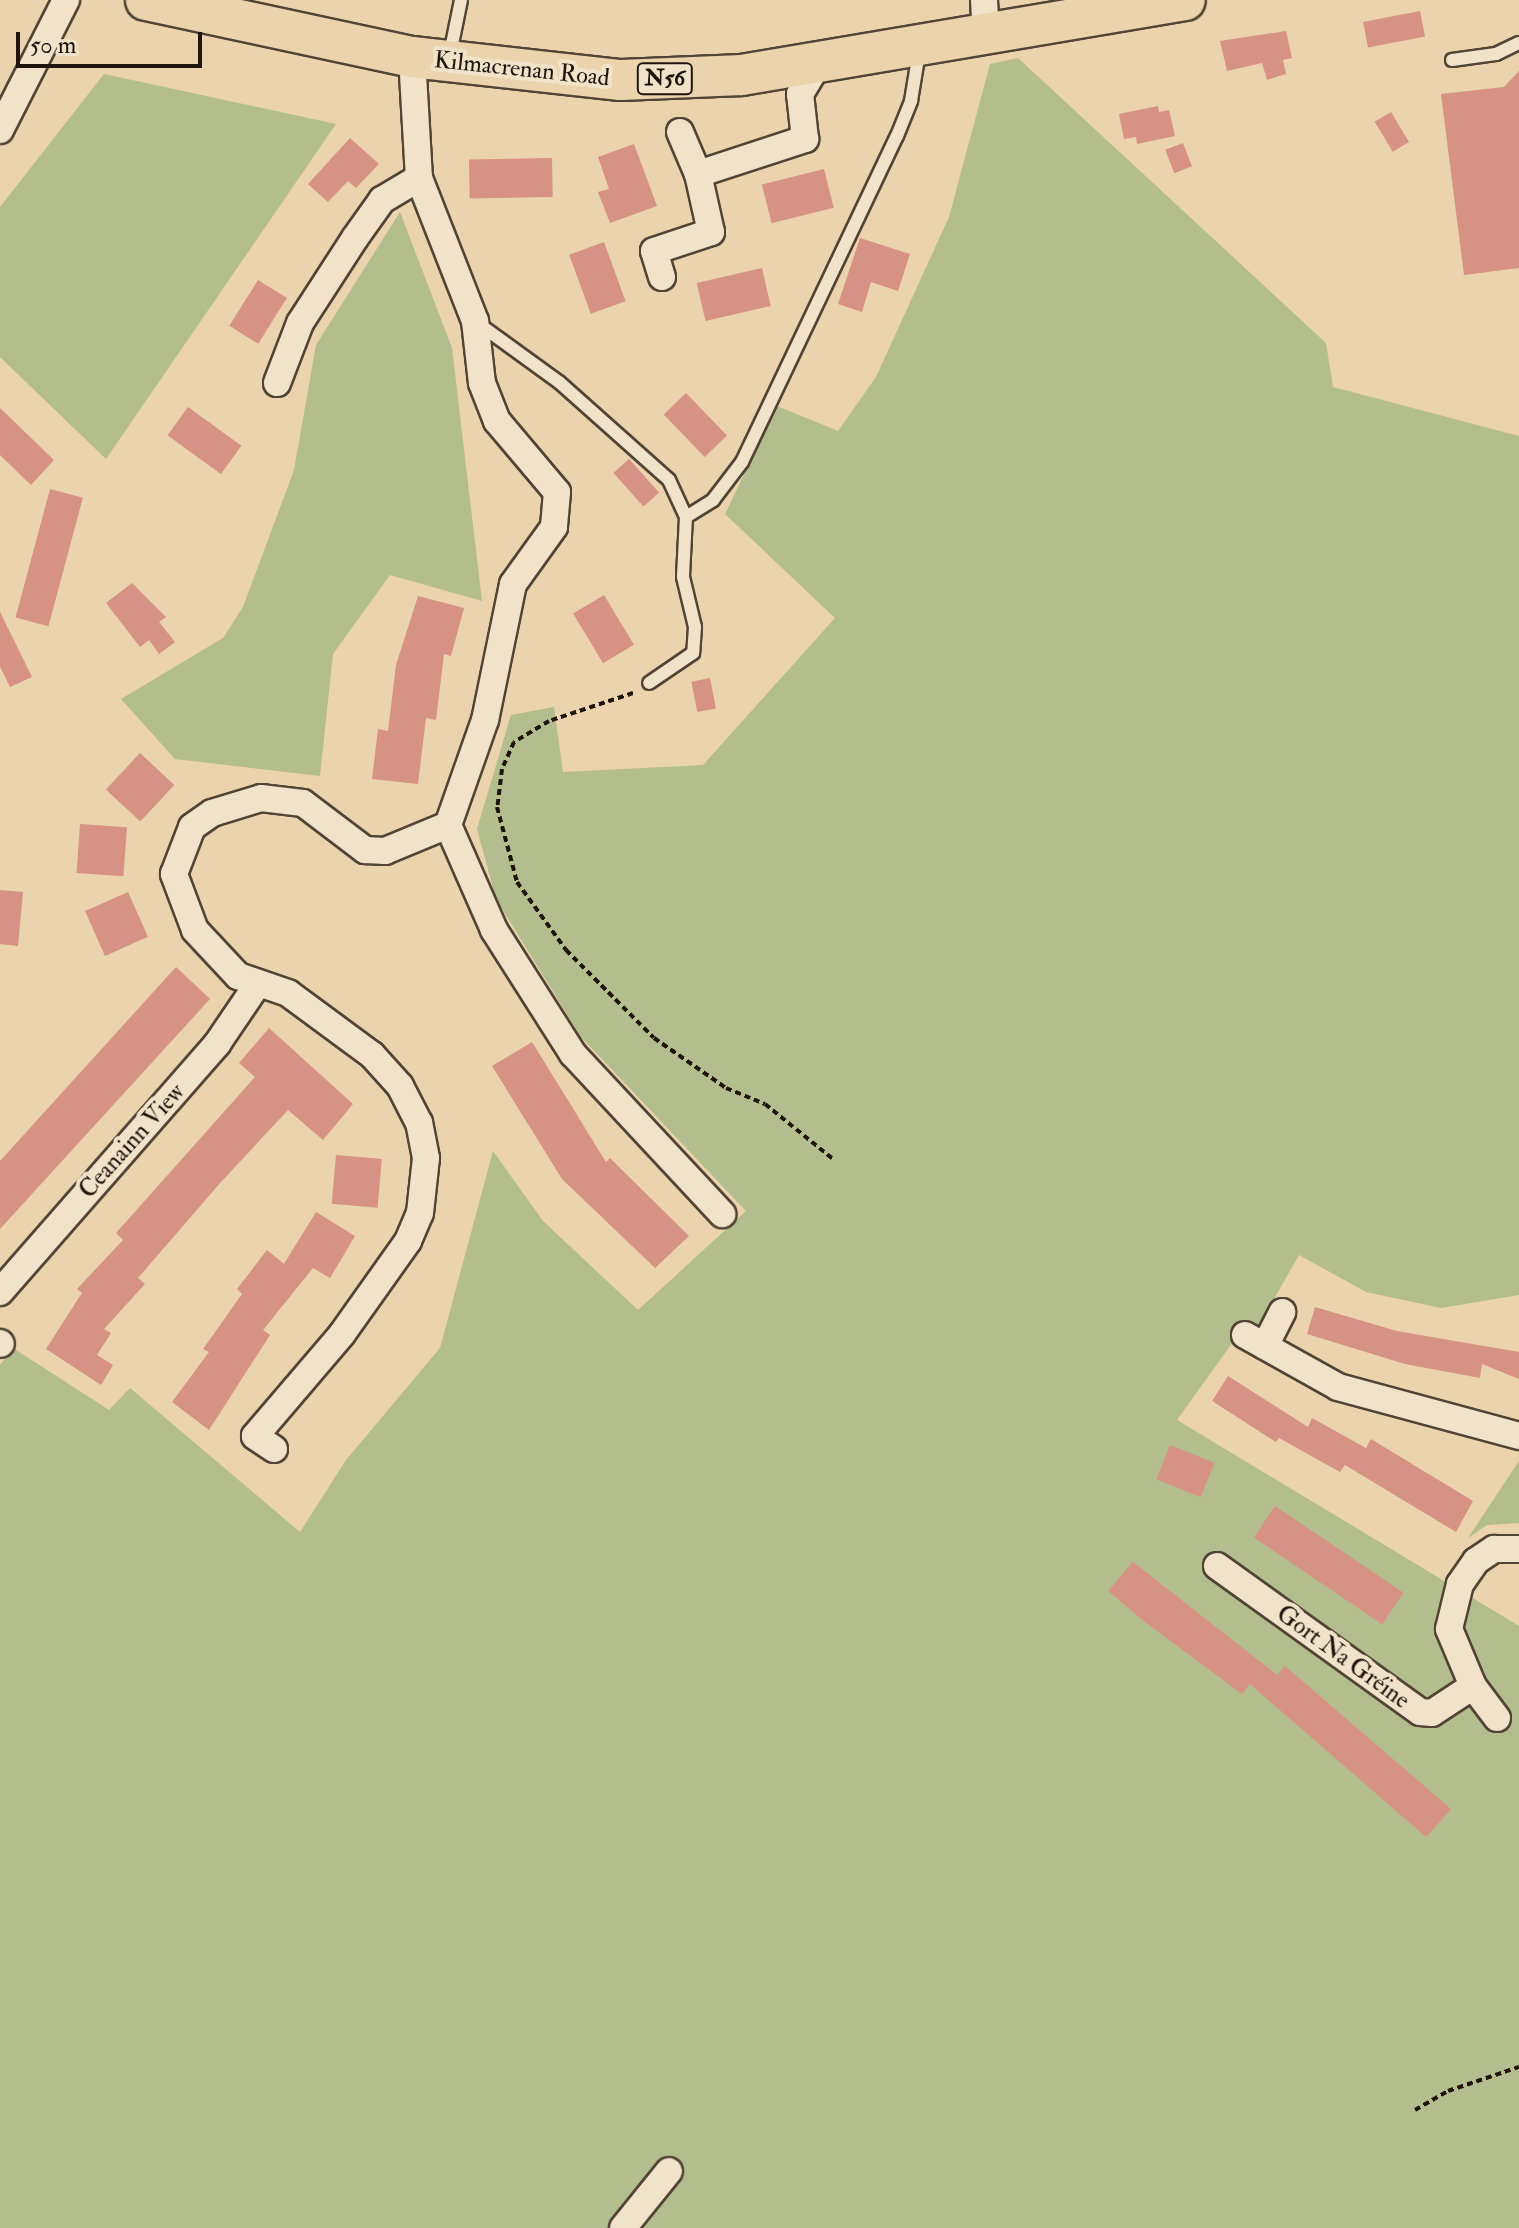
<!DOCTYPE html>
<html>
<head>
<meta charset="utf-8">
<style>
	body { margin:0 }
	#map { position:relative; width:1519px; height:2228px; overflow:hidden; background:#ead3ad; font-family:"IM FELL Double Pica",serif }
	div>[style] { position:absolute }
	.green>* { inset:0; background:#b3bd8d }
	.building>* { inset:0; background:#d69284; transform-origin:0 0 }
	.path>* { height:4px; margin-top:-2px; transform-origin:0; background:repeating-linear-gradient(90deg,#1f150d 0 6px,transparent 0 10px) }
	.roads { filter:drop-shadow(2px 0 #524435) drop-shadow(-2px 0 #524435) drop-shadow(0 2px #524435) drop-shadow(0 -2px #524435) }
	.service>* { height:12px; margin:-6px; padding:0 6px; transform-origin:6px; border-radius:6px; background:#f1e2ca }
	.minor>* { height:26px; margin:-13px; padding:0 13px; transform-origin:13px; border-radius:13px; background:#f1e2ca }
	.primary>* { height:40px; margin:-20px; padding:0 20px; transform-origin:20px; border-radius:20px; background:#ead3ad }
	span { translate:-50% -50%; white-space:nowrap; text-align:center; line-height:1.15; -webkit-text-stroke:8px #f1e2ca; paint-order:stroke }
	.shield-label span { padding:2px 6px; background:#f1e2ca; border:2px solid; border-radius:6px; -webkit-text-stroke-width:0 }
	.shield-label { font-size:22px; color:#1f150d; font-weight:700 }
	.street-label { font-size:24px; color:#1f150d }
	.scale { position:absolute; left:16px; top:32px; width:186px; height:36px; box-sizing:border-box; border:4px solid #1f150d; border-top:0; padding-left:10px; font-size:24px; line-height:28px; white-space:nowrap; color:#1f150d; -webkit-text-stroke:6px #f1e2ca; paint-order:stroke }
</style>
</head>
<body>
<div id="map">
	<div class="green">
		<i style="clip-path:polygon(1018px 58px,1326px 343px,1333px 387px,1519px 436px,1519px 1295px,1441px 1308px,1366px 1292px,1299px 1255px,1259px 1325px,1240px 1332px,1177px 1420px,1519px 1626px,1519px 2228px,0 2228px,0 1365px,13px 1348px,109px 1410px,130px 1388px,300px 1532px,346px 1460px,440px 1348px,493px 1151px,543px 1221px,638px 1310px,746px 1211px,581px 1037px,496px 899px,477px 829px,511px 715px,554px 707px,563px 772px,703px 765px,835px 618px,725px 514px,777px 406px,838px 431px,876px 377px,949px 217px,990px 64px)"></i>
		<i style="clip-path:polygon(104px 74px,336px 124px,106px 459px,0 357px,0 207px)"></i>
		<i style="clip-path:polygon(400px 212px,452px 348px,482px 601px,390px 575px,333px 654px,320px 776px,175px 759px,121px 699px,223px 638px,243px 607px,294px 470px,316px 345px)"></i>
		<i style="clip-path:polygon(1519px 1461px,1519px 1523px,1487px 1525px,1468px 1538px)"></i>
	</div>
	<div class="building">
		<i style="left:1420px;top:11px;width:26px;height:58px;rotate:79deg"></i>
		<i style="clip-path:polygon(1286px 31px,1292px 58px,1283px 60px,1286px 74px,1267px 80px,1262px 63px,1227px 71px,1220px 41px)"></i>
		<i style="clip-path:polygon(1519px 71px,1519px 268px,1464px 275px,1441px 94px,1504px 87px)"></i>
		<i style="clip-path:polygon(1158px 106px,1159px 112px,1169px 110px,1175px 136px,1137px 144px,1136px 137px,1124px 139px,1119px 114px)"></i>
		<i style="left:1391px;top:112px;width:35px;height:19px;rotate:59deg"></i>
		<i style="clip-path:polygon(350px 138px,379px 164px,356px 188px,348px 181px,328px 202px,308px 184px)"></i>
		<i style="left:1183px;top:143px;width:25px;height:19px;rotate:69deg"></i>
		<i style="clip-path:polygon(634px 144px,657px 206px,610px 223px,598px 192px,609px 189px,598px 157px)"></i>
		<i style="left:552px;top:158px;width:39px;height:83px;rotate:89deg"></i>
		<i style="left:824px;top:169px;width:40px;height:64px;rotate:76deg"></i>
		<i style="clip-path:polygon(860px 238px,910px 254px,898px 291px,871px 282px,862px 312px,838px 304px)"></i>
		<i style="left:604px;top:242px;width:63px;height:37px;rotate:70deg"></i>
		<i style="left:762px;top:268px;width:39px;height:67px;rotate:77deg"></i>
		<i style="left:258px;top:280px;width:34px;height:54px;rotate:32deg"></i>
		<i style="left:686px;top:393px;width:59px;height:31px;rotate:46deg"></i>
		<i style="left:188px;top:407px;width:66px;height:35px;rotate:36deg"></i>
		<i style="clip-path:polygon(0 408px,54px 460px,31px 485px,0 455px)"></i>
		<i style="left:629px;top:459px;width:45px;height:21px;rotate:48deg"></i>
		<i style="left:50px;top:489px;width:34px;height:133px;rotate:15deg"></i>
		<i style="clip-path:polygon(132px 583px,166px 617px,159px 622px,175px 642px,159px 654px,149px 640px,140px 647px,106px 603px)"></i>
		<i style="left:604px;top:595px;width:58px;height:36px;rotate:59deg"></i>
		<i style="clip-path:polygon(418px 596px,464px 608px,451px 656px,444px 654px,436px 720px,426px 718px,418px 784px,372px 779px,378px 729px,388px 731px,396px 665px)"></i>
		<i style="clip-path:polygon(0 612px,32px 677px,10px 687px,0 667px)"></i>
		<i style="left:710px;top:678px;width:31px;height:19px;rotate:79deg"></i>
		<i style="left:140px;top:753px;width:47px;height:50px;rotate:43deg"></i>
		<i style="left:80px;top:824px;width:47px;height:49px;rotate:4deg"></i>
		<i style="clip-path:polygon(0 890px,23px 892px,18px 946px,0 944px)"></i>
		<i style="left:128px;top:892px;width:49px;height:47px;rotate:66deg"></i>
		<i style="clip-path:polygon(176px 967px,210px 999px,0 1229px,0 1161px)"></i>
		<i style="clip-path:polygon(269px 1028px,353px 1104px,323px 1140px,288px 1110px,221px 1182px,138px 1278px,145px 1284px,104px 1329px,111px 1333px,97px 1355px,113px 1365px,101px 1385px,46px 1349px,82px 1293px,77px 1289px,123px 1240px,116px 1233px,255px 1077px,239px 1063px)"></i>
		<i style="clip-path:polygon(532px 1042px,606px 1162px,610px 1158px,689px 1236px,655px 1268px,562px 1179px,492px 1066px)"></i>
		<i style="left:336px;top:1155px;width:46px;height:49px;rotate:5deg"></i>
		<i style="clip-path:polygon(316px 1212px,355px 1236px,330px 1278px,313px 1268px,263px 1330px,270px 1335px,209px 1430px,172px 1402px,209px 1352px,203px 1349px,242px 1294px,237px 1289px,267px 1250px,284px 1264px)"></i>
		<i style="clip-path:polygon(1315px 1307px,1397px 1331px,1519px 1352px,1519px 1379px,1482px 1364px,1480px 1378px,1405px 1364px,1307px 1334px)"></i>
		<i style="clip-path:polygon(1228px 1376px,1308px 1427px,1312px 1418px,1366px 1448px,1371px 1439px,1473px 1501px,1456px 1532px,1345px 1465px,1340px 1472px,1279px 1438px,1276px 1442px,1212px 1401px)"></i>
		<i style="left:1170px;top:1445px;width:48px;height:37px;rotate:22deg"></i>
		<i style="left:1275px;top:1506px;width:155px;height:38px;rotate:34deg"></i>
		<i style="clip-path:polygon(1133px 1562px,1277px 1675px,1285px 1666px,1451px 1809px,1426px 1837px,1250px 1684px,1242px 1694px,1145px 1622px,1108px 1591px)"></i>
	</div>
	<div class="path">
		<i style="left:633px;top:693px;width:89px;rotate:161.6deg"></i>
		<i style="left:549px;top:721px;width:41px;rotate:149deg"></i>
		<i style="left:514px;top:742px;width:30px;rotate:114deg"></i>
		<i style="left:502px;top:769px;width:38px;rotate:97deg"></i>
		<i style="left:497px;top:807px;width:78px;rotate:75.1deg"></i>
		<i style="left:517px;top:882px;width:84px;rotate:54.2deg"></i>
		<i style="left:566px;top:950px;width:124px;rotate:45deg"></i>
		<i style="left:654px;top:1038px;width:88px;rotate:34.8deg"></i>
		<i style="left:726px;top:1088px;width:42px;rotate:22.3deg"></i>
		<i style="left:765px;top:1104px;width:87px;rotate:39deg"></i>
		<i style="left:1415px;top:2110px;width:38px;rotate:-30deg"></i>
		<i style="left:1448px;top:2091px;width:75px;rotate:-18.7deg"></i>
	</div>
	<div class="roads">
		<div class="service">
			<i style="left:450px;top:54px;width:55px;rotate:-78.5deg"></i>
			<i style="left:1452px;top:60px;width:44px;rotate:-7.8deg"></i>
			<i style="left:1496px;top:54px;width:25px;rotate:-26deg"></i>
			<i style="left:476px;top:322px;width:102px;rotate:35.9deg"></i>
			<i style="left:559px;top:382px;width:147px;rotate:41.7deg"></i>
			<i style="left:669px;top:480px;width:41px;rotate:65.3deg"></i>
			<i style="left:686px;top:517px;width:60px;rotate:92.9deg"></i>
			<i style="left:683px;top:577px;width:51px;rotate:76.5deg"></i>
			<i style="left:695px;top:627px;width:26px;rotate:94deg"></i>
			<i style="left:693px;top:653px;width:53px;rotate:145.7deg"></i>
			<i style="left:686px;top:517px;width:32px;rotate:-32deg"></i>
			<i style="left:713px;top:500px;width:48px;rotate:-52.7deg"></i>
			<i style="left:742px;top:462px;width:361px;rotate:-64.6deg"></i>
			<i style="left:897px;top:136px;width:38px;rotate:-68deg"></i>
			<i style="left:911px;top:101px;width:50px;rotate:-80.7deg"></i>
		</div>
		<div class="minor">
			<i style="left:984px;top:0;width:35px;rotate:87deg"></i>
			<i style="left:412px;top:57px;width:121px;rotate:86.7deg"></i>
			<i style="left:419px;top:178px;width:154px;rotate:68.6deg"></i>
			<i style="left:475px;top:321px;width:62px;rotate:83.6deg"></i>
			<i style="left:482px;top:383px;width:41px;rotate:68.5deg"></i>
			<i style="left:497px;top:421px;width:93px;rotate:49.8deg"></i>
			<i style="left:557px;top:492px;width:35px;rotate:95deg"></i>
			<i style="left:554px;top:527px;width:70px;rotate:125.7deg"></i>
			<i style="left:513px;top:584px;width:139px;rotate:101.6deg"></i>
			<i style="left:485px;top:720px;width:111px;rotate:109.4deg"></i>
			<i style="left:0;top:130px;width:146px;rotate:-63.1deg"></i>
			<i style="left:680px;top:132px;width:46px;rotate:66.8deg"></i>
			<i style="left:662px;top:277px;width:27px;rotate:-107deg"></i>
			<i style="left:654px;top:251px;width:60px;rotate:-18.4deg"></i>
			<i style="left:711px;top:232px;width:59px;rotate:-102.6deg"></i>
			<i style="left:698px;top:174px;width:113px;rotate:-18.1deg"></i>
			<i style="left:805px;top:139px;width:45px;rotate:-96.3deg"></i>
			<i style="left:800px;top:94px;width:35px;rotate:-59deg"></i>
			<i style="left:277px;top:383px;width:64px;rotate:-69deg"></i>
			<i style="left:300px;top:323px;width:101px;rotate:-57.1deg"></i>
			<i style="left:355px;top:238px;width:47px;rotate:-54.6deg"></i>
			<i style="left:382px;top:200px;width:43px;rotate:-30.7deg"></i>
			<i style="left:0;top:1292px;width:330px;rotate:-48.8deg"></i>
			<i style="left:217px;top:1044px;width:71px;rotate:-55.9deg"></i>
			<i style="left:1245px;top:1335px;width:107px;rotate:29.2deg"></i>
			<i style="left:1338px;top:1387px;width:188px;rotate:15.1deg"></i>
			<i style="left:0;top:1343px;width:1px;rotate:45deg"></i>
			<i style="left:1265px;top:1346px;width:38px;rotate:-63deg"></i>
			<i style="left:274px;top:1449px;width:23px;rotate:-146deg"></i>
			<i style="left:255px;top:1436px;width:134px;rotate:-49.5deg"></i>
			<i style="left:342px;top:1334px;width:114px;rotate:-54.6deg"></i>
			<i style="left:408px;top:1241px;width:30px;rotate:-67deg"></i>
			<i style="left:420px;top:1213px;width:55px;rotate:-83.8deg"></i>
			<i style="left:426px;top:1158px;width:36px;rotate:-101deg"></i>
			<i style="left:419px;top:1123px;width:42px;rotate:-117.2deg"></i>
			<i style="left:400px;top:1086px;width:42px;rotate:-132.1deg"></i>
			<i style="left:372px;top:1055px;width:104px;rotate:-143.6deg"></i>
			<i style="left:288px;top:993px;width:53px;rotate:-161.2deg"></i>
			<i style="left:238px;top:976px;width:63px;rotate:-133.1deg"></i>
			<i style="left:195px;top:930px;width:60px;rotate:-110.6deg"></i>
			<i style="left:174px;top:874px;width:50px;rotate:-69deg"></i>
			<i style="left:192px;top:827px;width:24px;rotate:-35deg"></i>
			<i style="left:212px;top:813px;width:51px;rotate:-17deg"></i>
			<i style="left:261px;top:798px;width:42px;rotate:6.8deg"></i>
			<i style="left:303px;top:803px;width:78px;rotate:37.2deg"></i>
			<i style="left:365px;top:850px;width:20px;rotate:3deg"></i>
			<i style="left:385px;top:851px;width:68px;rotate:-22.4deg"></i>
			<i style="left:448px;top:825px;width:115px;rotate:66.3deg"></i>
			<i style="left:494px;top:930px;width:147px;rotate:57.5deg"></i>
			<i style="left:573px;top:1054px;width:219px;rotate:47deg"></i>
			<i style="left:1217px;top:1566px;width:250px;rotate:35.7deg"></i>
			<i style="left:1420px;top:1712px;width:12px;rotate:5deg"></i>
			<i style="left:1432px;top:1713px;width:49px;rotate:-33.4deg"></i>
			<i style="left:1497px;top:1718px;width:40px;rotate:-127deg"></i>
			<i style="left:1473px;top:1686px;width:62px;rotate:-112.8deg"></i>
			<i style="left:1449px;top:1629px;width:46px;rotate:-76.3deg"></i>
			<i style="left:1460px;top:1584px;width:28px;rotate:-55deg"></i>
			<i style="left:1476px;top:1561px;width:22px;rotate:-34deg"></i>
			<i style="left:1494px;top:1549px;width:25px"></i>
			<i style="left:623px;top:2228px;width:73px;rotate:-51.1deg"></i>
		</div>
		<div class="primary">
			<i style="left:146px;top:0;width:272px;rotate:12.1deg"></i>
			<i style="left:412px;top:57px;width:210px;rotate:6.3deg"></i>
			<i style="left:621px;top:80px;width:121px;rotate:-2.4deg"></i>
			<i style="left:742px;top:75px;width:449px;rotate:-9.6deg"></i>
		</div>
	</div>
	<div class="shield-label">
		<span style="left:665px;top:79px">N56</span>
	</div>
	<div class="street-label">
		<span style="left:522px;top:69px;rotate:6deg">Kilmacrenan Road</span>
		<span style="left:132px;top:1141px;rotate:-48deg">Ceanainn View</span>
		<span style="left:1343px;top:1657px;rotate:36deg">Gort Na Gréine</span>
	</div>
	<div class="scale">50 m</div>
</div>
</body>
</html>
